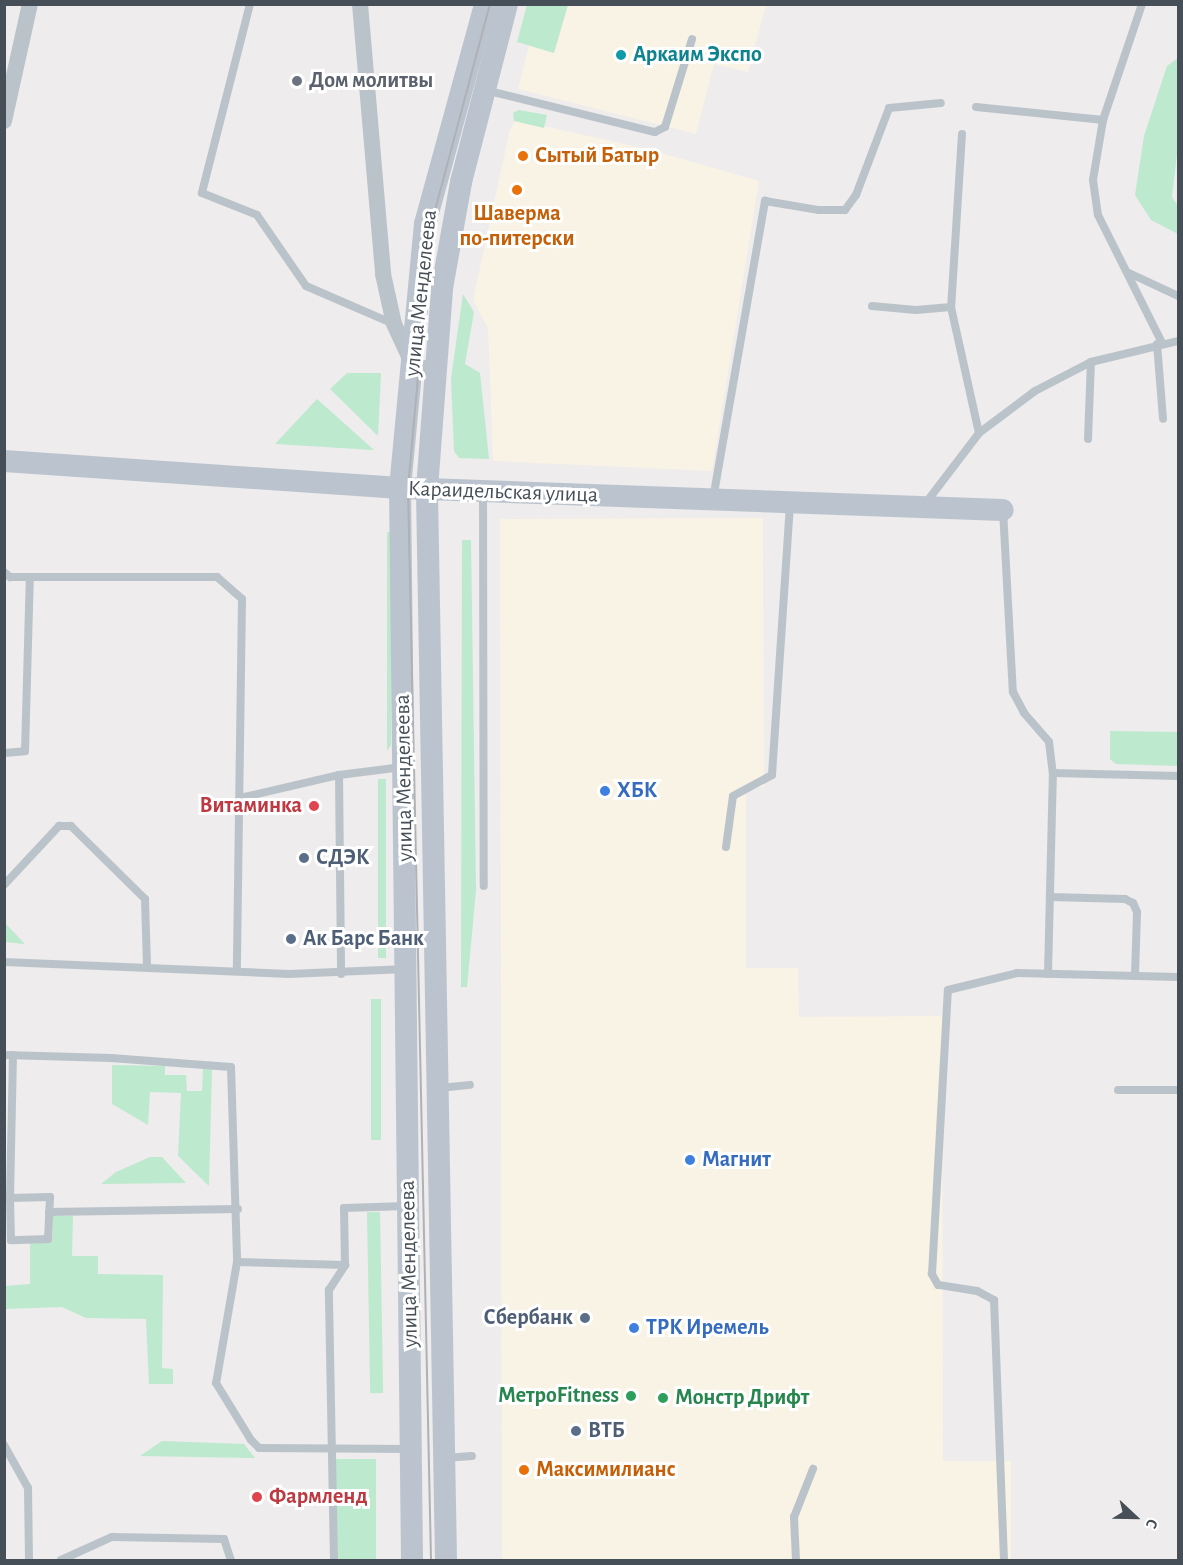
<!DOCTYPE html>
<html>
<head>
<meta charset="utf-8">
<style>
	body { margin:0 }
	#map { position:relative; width:1183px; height:1565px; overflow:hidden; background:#eeecec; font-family:"Alegreya Sans",sans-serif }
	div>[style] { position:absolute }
	.commercial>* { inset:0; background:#f9f3e5 }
	.green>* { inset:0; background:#bde9ce; transform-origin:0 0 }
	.lane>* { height:8px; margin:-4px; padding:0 4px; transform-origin:4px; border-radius:4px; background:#bbc3ca }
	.street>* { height:16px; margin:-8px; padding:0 8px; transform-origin:8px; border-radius:8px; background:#bbc3ca }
	.secondary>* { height:22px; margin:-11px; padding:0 11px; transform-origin:11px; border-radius:11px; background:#bbc4ce }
	.tram>* { height:1.5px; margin:-0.75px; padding:0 0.75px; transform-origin:0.75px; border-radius:0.75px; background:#aeb1b5 }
	.dots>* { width:16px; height:16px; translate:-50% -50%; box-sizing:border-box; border:3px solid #fff; border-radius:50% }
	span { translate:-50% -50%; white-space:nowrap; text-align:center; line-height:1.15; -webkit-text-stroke:6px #fff; paint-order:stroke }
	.culture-label { font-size:22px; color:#0d838f; font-weight:700 }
	.left { translate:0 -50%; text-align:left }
	.worship-label { font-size:22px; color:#5b616d; font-weight:700 }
	.food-label { font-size:22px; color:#c56008; font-weight:700 }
	.street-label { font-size:22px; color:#464f57 }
	.shop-label { font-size:22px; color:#366cbe; font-weight:700 }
	.health-label { font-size:22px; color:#be3a42; font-weight:700 }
	.right { translate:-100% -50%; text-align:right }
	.service-label { font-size:22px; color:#4e5e75; font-weight:700 }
	.leisure-label { font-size:22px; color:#27864d; font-weight:700 }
	.frame { position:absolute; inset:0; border:6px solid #464f57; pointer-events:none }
	.north { position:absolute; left:1105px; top:1487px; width:60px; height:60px; -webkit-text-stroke:4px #fff; paint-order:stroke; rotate:112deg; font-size:16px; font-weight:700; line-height:24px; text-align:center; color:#464f57 }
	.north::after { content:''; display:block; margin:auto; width:21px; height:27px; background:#464f57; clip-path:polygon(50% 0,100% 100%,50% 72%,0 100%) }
</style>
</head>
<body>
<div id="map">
	<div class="commercial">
		<i style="clip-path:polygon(539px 5px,766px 5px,748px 72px,714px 64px,696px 134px,518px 89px)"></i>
		<i style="clip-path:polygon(516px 120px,643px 148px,759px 181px,712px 471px,493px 461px,488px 328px,473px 300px,510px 129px)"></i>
		<i style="clip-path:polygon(763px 518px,764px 787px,746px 787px,746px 968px,798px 968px,799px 1017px,942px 1016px,943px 1461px,1011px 1461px,1011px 1560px,502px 1560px,500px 519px)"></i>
	</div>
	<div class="green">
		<i style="clip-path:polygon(527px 5px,568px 5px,554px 53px,517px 42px)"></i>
		<i style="clip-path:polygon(1178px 58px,1178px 145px,1172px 197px,1178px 206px,1178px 234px,1151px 220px,1135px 195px,1144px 136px,1167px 66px)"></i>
		<i style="clip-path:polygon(519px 110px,547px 115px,544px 128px,514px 121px,513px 113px)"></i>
		<i style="clip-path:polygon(463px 294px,474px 312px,465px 364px,480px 373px,489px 459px,459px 458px,454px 451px,451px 378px)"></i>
		<i style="clip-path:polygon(347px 373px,381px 373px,378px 436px,330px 389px)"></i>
		<i style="clip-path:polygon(317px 399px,374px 450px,275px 444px)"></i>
		<i style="clip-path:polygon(387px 532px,392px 532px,391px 745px,387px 751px)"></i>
		<i style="clip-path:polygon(462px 540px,471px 540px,476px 890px,467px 987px,461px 987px)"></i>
		<i style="clip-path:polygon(1110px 731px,1178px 732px,1178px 766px,1116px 764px,1110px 759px)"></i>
		<i style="left:378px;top:779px;width:8px;height:179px"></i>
		<i style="clip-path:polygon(4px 923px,5px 923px,25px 944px,5px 942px)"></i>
		<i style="left:371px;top:999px;width:10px;height:141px"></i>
		<i style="clip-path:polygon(112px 1065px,165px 1066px,165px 1075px,186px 1075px,187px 1091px,202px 1091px,203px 1069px,212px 1069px,209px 1186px,178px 1156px,181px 1093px,150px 1092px,148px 1125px,112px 1104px)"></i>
		<i style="clip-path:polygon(150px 1157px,162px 1157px,186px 1183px,101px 1184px,116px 1172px)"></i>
		<i style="left:380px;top:1212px;width:181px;height:13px;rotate:89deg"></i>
		<i style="clip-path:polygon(53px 1216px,73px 1216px,72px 1256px,98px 1256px,98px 1274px,163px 1275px,162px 1368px,173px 1369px,173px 1384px,149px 1384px,146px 1319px,86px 1318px,62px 1307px,5px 1309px,5px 1286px,30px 1284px,30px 1242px,52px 1242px)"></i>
		<i style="clip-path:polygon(162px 1441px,244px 1444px,255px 1458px,140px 1456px)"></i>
		<i style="left:336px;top:1459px;width:40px;height:101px"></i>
	</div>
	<div class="lane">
		<i style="left:250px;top:4px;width:195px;rotate:104.3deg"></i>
		<i style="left:202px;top:193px;width:59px;rotate:21.8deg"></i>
		<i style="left:257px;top:215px;width:86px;rotate:55.4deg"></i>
		<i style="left:306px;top:286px;width:96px;rotate:23.4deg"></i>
		<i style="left:1142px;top:4px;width:122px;rotate:108.6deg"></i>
		<i style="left:1103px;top:120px;width:61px;rotate:99.5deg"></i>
		<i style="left:1093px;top:180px;width:35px;rotate:82deg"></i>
		<i style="left:1098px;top:215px;width:143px;rotate:63.4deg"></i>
		<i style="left:485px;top:90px;width:175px;rotate:13.9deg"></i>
		<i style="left:655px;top:132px;width:11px;rotate:-27deg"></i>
		<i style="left:665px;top:127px;width:92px;rotate:-72.9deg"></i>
		<i style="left:976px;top:107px;width:128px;rotate:5.8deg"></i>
		<i style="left:962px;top:134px;width:173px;rotate:93.6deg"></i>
		<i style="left:951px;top:307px;width:129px;rotate:77.5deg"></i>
		<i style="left:1129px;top:273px;width:54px;rotate:25.1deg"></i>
		<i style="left:872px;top:306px;width:44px;rotate:5.2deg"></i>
		<i style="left:916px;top:310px;width:35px;rotate:-5deg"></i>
		<i style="left:1157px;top:344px;width:75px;rotate:85.4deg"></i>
		<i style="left:1088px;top:439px;width:77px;rotate:-87.8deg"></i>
		<i style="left:483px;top:493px;width:393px;rotate:89.9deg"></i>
		<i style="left:713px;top:499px;width:303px;rotate:-80.1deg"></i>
		<i style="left:765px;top:201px;width:55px;rotate:9.5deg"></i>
		<i style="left:819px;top:210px;width:26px"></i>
		<i style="left:845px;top:210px;width:19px;rotate:-54deg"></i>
		<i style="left:856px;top:195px;width:93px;rotate:-69.2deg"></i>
		<i style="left:889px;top:108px;width:52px;rotate:-5.5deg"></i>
		<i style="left:925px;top:504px;width:89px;rotate:-52.7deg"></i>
		<i style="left:979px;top:433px;width:70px;rotate:-36.9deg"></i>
		<i style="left:1035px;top:391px;width:63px;rotate:-27.4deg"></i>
		<i style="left:1091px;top:362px;width:89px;rotate:-13.6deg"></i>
		<i style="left:1003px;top:510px;width:182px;rotate:86.9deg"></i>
		<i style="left:1013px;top:692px;width:24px;rotate:62deg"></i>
		<i style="left:1024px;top:713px;width:38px;rotate:49deg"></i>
		<i style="left:1049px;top:742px;width:31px;rotate:83deg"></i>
		<i style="left:1053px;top:773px;width:125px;rotate:1.4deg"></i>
		<i style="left:4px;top:572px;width:8px;rotate:40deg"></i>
		<i style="left:10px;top:577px;width:207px"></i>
		<i style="left:217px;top:577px;width:33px;rotate:41deg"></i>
		<i style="left:242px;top:599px;width:370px;rotate:90.8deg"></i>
		<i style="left:4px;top:753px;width:21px;rotate:-5deg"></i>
		<i style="left:25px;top:751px;width:174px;rotate:-88.4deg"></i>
		<i style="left:339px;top:775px;width:199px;rotate:89.4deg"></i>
		<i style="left:240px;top:798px;width:102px;rotate:-13.1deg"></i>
		<i style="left:339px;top:775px;width:64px;rotate:-7.2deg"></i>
		<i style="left:726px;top:847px;width:51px;rotate:-82.2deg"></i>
		<i style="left:733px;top:796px;width:44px;rotate:-28.3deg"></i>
		<i style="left:772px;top:775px;width:273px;rotate:-86.2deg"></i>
		<i style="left:4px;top:885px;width:81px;rotate:-47deg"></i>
		<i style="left:59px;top:826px;width:12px"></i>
		<i style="left:71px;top:826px;width:104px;rotate:44.6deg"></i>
		<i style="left:145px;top:899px;width:68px;rotate:88.3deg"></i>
		<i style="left:1050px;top:897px;width:75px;rotate:1.5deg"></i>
		<i style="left:1125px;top:899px;width:9px;rotate:27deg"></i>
		<i style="left:1133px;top:903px;width:10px;rotate:66deg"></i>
		<i style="left:1137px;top:912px;width:64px;rotate:91.8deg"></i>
		<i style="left:4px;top:962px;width:285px;rotate:2.4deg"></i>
		<i style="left:289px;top:974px;width:117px;rotate:-2.4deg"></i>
		<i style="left:1048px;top:974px;width:201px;rotate:-88.6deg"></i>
		<i style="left:4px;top:1055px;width:107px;rotate:1.6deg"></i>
		<i style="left:111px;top:1058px;width:120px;rotate:4.3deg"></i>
		<i style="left:231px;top:1067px;width:195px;rotate:88.2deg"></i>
		<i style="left:237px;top:1262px;width:108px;rotate:1.6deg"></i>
		<i style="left:440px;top:1088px;width:30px;rotate:-6deg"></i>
		<i style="left:1118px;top:1090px;width:60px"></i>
		<i style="left:10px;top:1198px;width:40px;rotate:-1.4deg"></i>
		<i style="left:50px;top:1197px;width:42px;rotate:92.7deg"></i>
		<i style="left:48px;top:1239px;width:37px;rotate:178deg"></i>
		<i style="left:11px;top:1240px;width:42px;rotate:-91.4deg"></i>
		<i style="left:10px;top:1198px;width:143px;rotate:-88.8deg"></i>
		<i style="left:49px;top:1212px;width:189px;rotate:-0.9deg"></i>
		<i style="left:237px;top:1262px;width:123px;rotate:99.8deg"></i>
		<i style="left:216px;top:1383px;width:67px;rotate:58.4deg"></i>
		<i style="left:251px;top:1440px;width:11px;rotate:45deg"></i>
		<i style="left:259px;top:1448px;width:151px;rotate:0.4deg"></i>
		<i style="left:4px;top:1445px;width:49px;rotate:60.8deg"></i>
		<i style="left:28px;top:1488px;width:72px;rotate:89.2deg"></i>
		<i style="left:444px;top:1458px;width:28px;rotate:-4deg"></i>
		<i style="left:61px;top:1560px;width:56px;rotate:-24.3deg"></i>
		<i style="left:112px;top:1537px;width:112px;rotate:1deg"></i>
		<i style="left:224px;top:1539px;width:22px;rotate:72deg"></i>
		<i style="left:334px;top:1560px;width:270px;rotate:-91.1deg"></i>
		<i style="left:329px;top:1290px;width:30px;rotate:-57deg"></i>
		<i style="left:345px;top:1265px;width:57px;rotate:-91deg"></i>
		<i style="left:344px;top:1208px;width:63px;rotate:-1.8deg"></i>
		<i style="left:796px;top:1560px;width:43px;rotate:-92.7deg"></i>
		<i style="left:794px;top:1517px;width:52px;rotate:-68.4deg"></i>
		<i style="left:1004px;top:1560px;width:260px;rotate:-92.2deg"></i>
		<i style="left:994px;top:1300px;width:19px;rotate:-152deg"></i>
		<i style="left:977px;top:1291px;width:39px;rotate:-171deg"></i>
		<i style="left:938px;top:1285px;width:13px;rotate:-119deg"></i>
		<i style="left:932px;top:1274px;width:284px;rotate:-86.8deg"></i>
		<i style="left:948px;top:990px;width:71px;rotate:-13.8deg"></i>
		<i style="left:1017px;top:973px;width:161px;rotate:1.4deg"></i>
	</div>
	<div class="street">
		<i style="left:360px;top:4px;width:271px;rotate:85.1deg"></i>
		<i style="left:383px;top:274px;width:51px;rotate:77.6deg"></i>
		<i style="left:394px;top:324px;width:45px;rotate:65.1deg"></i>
		<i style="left:413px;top:365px;width:24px;rotate:15deg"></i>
		<i style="left:4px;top:121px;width:120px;rotate:-77.5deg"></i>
	</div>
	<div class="secondary">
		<i style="left:4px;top:461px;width:397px;rotate:3.9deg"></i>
		<i style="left:400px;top:488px;width:603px;rotate:2.09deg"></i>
		<i style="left:412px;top:1560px;width:1072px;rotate:-90.64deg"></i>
		<i style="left:400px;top:488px;width:265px;rotate:-84.6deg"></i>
		<i style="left:425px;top:224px;width:228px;rotate:-74.7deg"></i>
		<i style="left:446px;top:1560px;width:1071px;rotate:-91.02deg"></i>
		<i style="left:427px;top:489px;width:202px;rotate:-85.7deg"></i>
		<i style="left:442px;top:288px;width:108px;rotate:-79.8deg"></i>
		<i style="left:461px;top:182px;width:184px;rotate:-75.5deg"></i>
	</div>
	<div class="tram">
		<i style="left:431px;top:1560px;width:1071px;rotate:-91.23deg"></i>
		<i style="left:408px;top:489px;width:268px;rotate:-84.9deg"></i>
		<i style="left:432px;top:222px;width:226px;rotate:-75.1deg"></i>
	</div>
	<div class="dots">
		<i style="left:621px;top:55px;background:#0f9aa8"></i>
		<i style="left:297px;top:81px;background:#6b7280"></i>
		<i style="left:523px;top:156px;background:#e8710a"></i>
		<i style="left:517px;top:190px;background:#e8710a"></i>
		<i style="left:605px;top:791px;background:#3f7fe0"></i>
		<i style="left:314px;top:806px;background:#e0444e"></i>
		<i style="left:304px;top:858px;background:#5c6f8a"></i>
		<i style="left:291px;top:939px;background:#5c6f8a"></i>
		<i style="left:690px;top:1160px;background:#3f7fe0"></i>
		<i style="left:585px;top:1318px;background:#5c6f8a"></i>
		<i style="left:634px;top:1328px;background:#3f7fe0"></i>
		<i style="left:631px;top:1396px;background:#2e9e5b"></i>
		<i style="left:663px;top:1398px;background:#2e9e5b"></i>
		<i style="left:576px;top:1431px;background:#5c6f8a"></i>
		<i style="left:524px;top:1470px;background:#e8710a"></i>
		<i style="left:257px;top:1497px;background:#e0444e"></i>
	</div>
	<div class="culture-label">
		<span class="left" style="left:633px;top:55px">Аркаим Экспо</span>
	</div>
	<div class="worship-label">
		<span class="left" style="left:309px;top:81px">Дом молитвы</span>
	</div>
	<div class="food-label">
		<span class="left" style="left:535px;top:156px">Сытый Батыр</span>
		<span style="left:517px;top:226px">Шаверма<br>по-питерски</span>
		<span class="left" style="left:536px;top:1470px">Максимилианс</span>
	</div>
	<div class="street-label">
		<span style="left:421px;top:293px;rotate:-84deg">улица Менделеева</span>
		<span style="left:503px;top:492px;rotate:2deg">Караидельская улица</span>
		<span style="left:404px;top:778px;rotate:-91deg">улица Менделеева</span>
		<span style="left:409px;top:1264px;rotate:-91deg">улица Менделеева</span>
	</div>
	<div class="shop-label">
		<span class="left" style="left:617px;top:791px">ХБК</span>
		<span class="left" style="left:702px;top:1160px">Магнит</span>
		<span class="left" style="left:646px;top:1328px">ТРК Иремель</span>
	</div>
	<div class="health-label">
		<span class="right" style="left:302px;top:806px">Витаминка</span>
		<span class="left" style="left:269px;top:1497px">Фармленд</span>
	</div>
	<div class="service-label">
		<span class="left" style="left:316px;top:858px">СДЭК</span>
		<span class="left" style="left:303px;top:939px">Ак Барс Банк</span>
		<span class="right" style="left:573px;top:1318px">Сбербанк</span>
		<span class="left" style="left:588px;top:1431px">ВТБ</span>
	</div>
	<div class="leisure-label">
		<span class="right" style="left:619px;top:1396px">МетроFitness</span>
		<span class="left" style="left:675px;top:1398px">Монстр Дрифт</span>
	</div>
	<div class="frame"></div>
	<div class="north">С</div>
</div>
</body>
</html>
